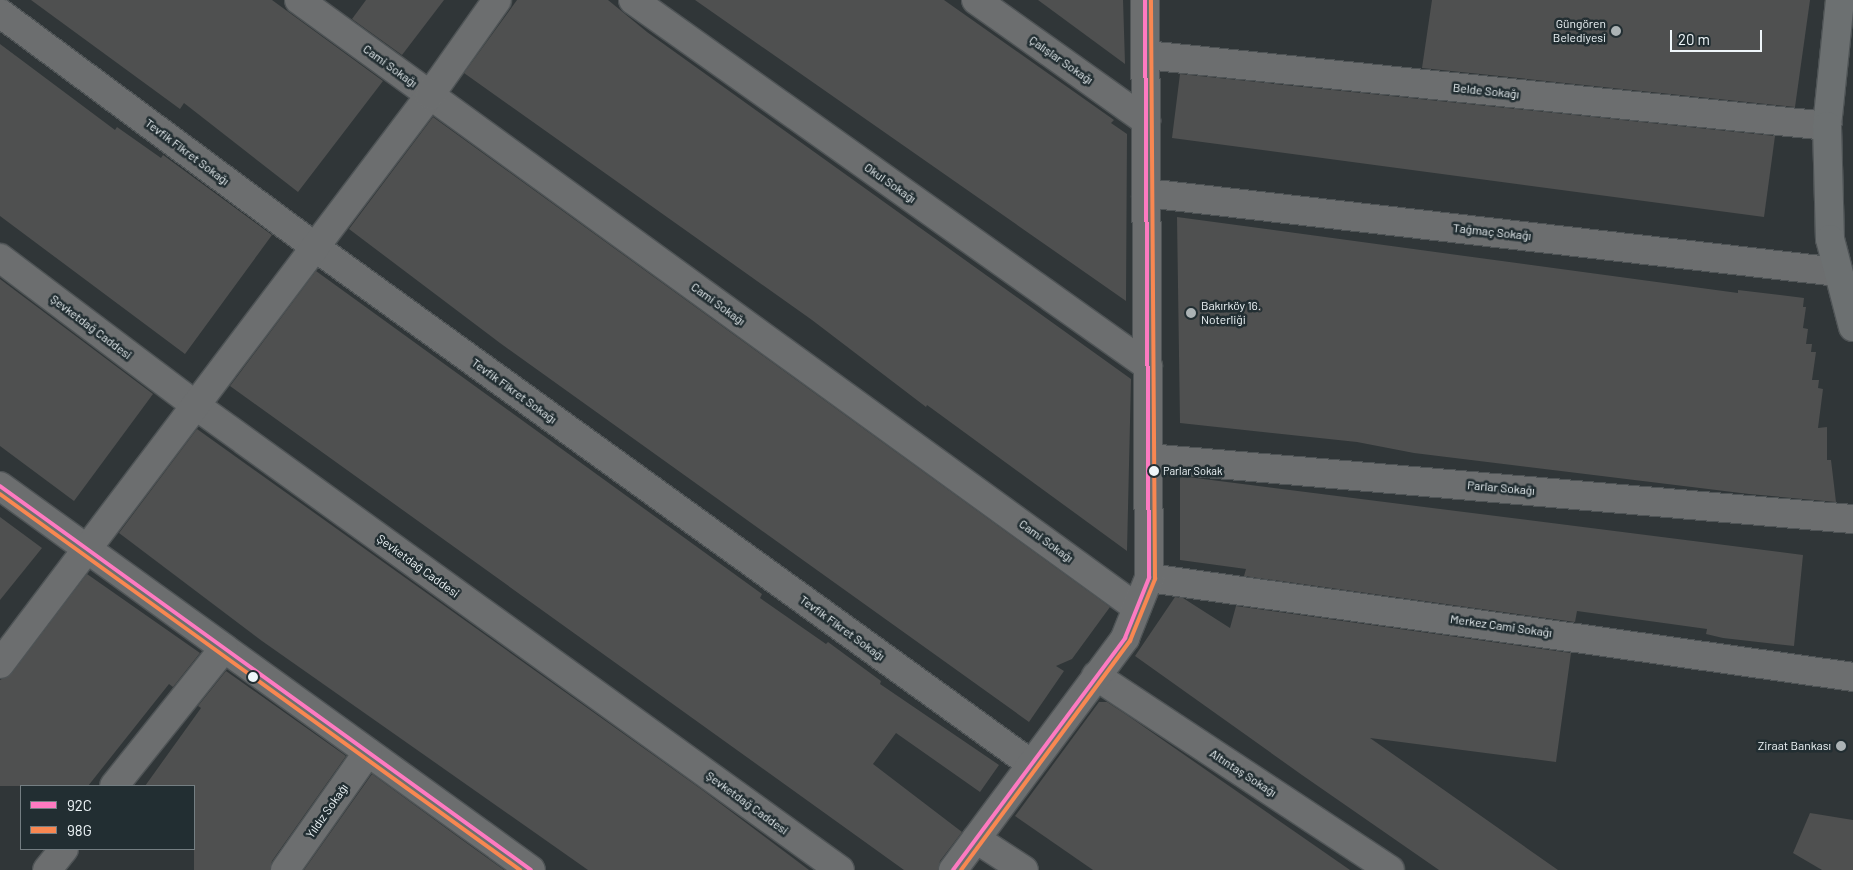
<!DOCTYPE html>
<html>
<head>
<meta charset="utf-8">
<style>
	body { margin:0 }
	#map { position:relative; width:1853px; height:870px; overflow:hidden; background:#303638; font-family:Barlow,sans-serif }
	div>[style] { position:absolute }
	.building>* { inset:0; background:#4f5050 }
	.roads { filter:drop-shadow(1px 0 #4f5456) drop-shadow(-1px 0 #4f5456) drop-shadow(0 1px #4f5456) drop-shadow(0 -1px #4f5456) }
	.minor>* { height:28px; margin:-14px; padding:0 14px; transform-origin:14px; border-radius:14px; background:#6c6e6f }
	.tertiary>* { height:28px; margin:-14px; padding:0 14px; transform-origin:14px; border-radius:14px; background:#6c6e6f }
	.primary>* { height:28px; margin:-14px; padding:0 14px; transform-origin:14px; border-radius:14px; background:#6c7071 }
	.bus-1>* { height:4px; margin:-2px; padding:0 2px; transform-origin:2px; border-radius:2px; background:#fe7ac1 }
	.bus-2>* { height:4px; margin:-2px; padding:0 2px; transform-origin:2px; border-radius:2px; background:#f88751 }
	.dots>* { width:14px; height:14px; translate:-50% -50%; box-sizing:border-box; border:2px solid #222e32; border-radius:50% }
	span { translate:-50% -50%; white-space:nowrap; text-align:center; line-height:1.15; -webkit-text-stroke:5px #222e32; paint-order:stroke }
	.bus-label { font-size:11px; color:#eff6f9 }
	.left { translate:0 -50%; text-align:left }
	.poi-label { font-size:12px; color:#eff6f9 }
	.right { translate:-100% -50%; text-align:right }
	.street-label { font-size:12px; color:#eff6f9 }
	.legend { position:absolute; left:20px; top:785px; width:175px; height:65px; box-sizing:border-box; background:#222e32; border:1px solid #747e82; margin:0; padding:6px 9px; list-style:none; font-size:15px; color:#eff6f9 }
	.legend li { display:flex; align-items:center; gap:10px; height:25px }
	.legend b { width:25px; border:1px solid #747e82 }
	.scale { position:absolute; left:1670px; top:30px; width:92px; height:22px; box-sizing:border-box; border:2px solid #eff6f9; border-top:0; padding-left:6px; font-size:15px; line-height:18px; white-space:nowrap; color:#eff6f9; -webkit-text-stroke:4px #222e32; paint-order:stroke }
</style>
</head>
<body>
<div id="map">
	<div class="building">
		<i style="clip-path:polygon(31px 0,272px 0,383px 81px,298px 192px,184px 103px,180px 109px)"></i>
		<i style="clip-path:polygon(366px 0,444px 0,402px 55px,352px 19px)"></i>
		<i style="clip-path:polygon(517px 0,608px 0,647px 32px,1131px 379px,1127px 551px,927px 405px,926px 407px,812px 320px,464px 73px)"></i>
		<i style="clip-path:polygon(695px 0,944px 0,1114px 120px,1111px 123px,1127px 134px,1126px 301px)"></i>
		<i style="clip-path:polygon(1038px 0,1123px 0,1125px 64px)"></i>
		<i style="clip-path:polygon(1432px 0,1810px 0,1795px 107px,1422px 68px)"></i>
		<i style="clip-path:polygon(0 44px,115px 130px,117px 127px,161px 158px,163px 155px,272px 235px,185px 354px,0 216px)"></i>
		<i style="clip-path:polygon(1180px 74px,1775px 136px,1764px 217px,1172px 138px)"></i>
		<i style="clip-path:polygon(433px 117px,1110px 607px,1072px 659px,1056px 666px,1064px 671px,1029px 722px,500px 343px,349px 229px)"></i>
		<i style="clip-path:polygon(1177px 217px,1738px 293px,1738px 290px,1804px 298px,1803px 307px,1806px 307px,1803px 328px,1808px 329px,1806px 344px,1812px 344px,1811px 352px,1816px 352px,1812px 380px,1819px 380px,1818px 388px,1823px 389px,1818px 428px,1827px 427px,1827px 460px,1831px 460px,1836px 502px,1749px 494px,1414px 453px,1357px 442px,1180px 423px)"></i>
		<i style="clip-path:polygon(316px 271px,762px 594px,760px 598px,826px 644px,828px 642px,881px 681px,880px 684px,999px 765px,980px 792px,896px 733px,873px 764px,962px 832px,940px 861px,938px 870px,904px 870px,230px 386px)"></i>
		<i style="clip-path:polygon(0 279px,153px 394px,74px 501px,0 446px)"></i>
		<i style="clip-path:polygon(197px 429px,701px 789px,809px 870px,588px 870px,262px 641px,119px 533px)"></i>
		<i style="clip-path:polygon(1180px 476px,1803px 555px,1794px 646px,1723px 638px,1706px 634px,1707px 629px,1577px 611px,1575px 622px,1244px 576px,1246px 569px,1180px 560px)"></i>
		<i style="clip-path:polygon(0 517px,42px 548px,0 600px)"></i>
		<i style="clip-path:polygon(87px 574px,200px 653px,173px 687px,169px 684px,88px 786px,0 786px,0 680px,12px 673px)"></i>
		<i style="clip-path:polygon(1175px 597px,1183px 598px,1230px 628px,1236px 606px,1571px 653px,1556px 762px,1370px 738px,1558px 870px,1439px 870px,1302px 775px,1135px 656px)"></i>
		<i style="clip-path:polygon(226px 671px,346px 756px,272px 861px,270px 870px,194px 870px,194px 786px,145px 786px,201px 708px,198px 706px)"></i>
		<i style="clip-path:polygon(1099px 702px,1107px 702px,1127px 715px,1350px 870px,1093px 870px,1015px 816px)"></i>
		<i style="clip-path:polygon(372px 774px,461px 839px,504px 870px,304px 870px)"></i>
		<i style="clip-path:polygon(1810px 813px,1853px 820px,1853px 870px,1822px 870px,1793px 853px)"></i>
	</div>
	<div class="roads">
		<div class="minor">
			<i style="left:299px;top:0;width:1035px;rotate:35.96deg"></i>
			<i style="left:633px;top:0;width:632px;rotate:35.4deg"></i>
			<i style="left:976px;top:0;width:209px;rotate:35.4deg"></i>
			<i style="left:0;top:13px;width:392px;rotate:36.6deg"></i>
			<i style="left:315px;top:247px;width:883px;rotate:35.83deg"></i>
			<i style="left:1146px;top:55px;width:685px;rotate:5.95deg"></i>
			<i style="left:1146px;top:193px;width:696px;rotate:6.51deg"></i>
			<i style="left:0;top:258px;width:244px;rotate:37deg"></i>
			<i style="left:195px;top:405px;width:795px;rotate:35.79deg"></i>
			<i style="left:1148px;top:458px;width:708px;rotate:4.95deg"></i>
			<i style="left:0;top:486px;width:655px;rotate:35.87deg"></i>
			<i style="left:1149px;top:578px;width:711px;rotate:8deg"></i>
			<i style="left:0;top:664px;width:713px;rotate:-52.92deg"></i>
			<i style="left:430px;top:95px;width:116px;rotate:-54.8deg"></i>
			<i style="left:1096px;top:676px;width:352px;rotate:33.4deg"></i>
			<i style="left:114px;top:786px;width:176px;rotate:-51.4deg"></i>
			<i style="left:976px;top:839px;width:57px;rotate:32.9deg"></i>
			<i style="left:47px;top:870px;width:27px;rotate:-51deg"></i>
			<i style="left:285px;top:870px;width:144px;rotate:-54.9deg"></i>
		</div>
		<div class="tertiary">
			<i style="left:953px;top:870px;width:289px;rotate:-53.4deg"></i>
			<i style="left:1125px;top:638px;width:65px;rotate:-68.2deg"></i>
			<i style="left:1149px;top:578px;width:578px;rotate:-90.4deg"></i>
		</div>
		<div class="primary">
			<i style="left:1840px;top:0;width:127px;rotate:95.9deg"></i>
			<i style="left:1827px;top:126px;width:113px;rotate:88.5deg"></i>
			<i style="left:1830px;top:239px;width:91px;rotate:75.4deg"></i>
		</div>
	</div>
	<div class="bus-1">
		<i style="left:0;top:486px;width:655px;rotate:35.87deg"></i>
		<i style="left:953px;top:870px;width:289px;rotate:-53.4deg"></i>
		<i style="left:1125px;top:638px;width:65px;rotate:-68.2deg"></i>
		<i style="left:1149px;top:578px;width:578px;rotate:-90.4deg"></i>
	</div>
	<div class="bus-2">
		<i style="left:0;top:494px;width:642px;rotate:35.87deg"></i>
		<i style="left:961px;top:870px;width:285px;rotate:-53.6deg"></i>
		<i style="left:1130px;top:641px;width:67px;rotate:-68deg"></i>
		<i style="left:1155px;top:579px;width:579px;rotate:-90.4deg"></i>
	</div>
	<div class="dots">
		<i style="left:1616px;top:31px;background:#acb3b5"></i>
		<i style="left:1191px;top:313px;background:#acb3b5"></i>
		<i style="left:1154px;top:471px;background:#eff6f9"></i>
		<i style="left:253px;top:677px;background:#eff6f9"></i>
		<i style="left:1841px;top:746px;background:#acb3b5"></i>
	</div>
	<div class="bus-label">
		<span class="left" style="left:1163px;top:471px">Parlar Sokak</span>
	</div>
	<div class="poi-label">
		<span class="right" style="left:1606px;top:31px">Güngören<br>Belediyesi</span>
		<span class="left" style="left:1201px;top:313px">Bakırköy 16.<br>Noterliği</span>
		<span class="right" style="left:1831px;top:746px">Ziraat Bankası</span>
	</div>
	<div class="street-label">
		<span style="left:1061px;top:60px;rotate:35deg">Çalışlar Sokağı</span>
		<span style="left:390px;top:66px;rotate:36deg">Cami Sokağı</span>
		<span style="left:1486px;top:91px;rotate:6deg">Belde Sokağı</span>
		<span style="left:187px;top:152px;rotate:37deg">Tevfik Fikret Sokağı</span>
		<span style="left:890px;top:183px;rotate:35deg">Okul Sokağı</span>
		<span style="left:1492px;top:232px;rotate:6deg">Tağmaç Sokağı</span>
		<span style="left:718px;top:304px;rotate:36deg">Cami Sokağı</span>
		<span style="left:91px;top:327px;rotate:37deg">Şevketdağ Caddesi</span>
		<span style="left:514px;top:391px;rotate:36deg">Tevfik Fikret Sokağı</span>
		<span style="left:1501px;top:488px;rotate:5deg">Parlar Sokağı</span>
		<span style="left:1046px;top:541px;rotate:36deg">Cami Sokağı</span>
		<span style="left:418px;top:566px;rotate:36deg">Şevketdağ Caddesi</span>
		<span style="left:1501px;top:626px;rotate:8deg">Merkez Cami Sokağı</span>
		<span style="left:842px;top:628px;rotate:36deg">Tevfik Fikret Sokağı</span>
		<span style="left:1243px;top:773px;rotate:33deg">Altıntaş Sokağı</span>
		<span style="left:747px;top:803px;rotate:36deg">Şevketdağ Caddesi</span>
		<span style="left:327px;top:811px;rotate:-55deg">Yıldız Sokağı</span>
	</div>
	<ul class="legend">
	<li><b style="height:6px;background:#fe7ac1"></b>92C</li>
	<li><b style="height:6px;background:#f88751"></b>98G</li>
	</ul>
	<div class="scale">20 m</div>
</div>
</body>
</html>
